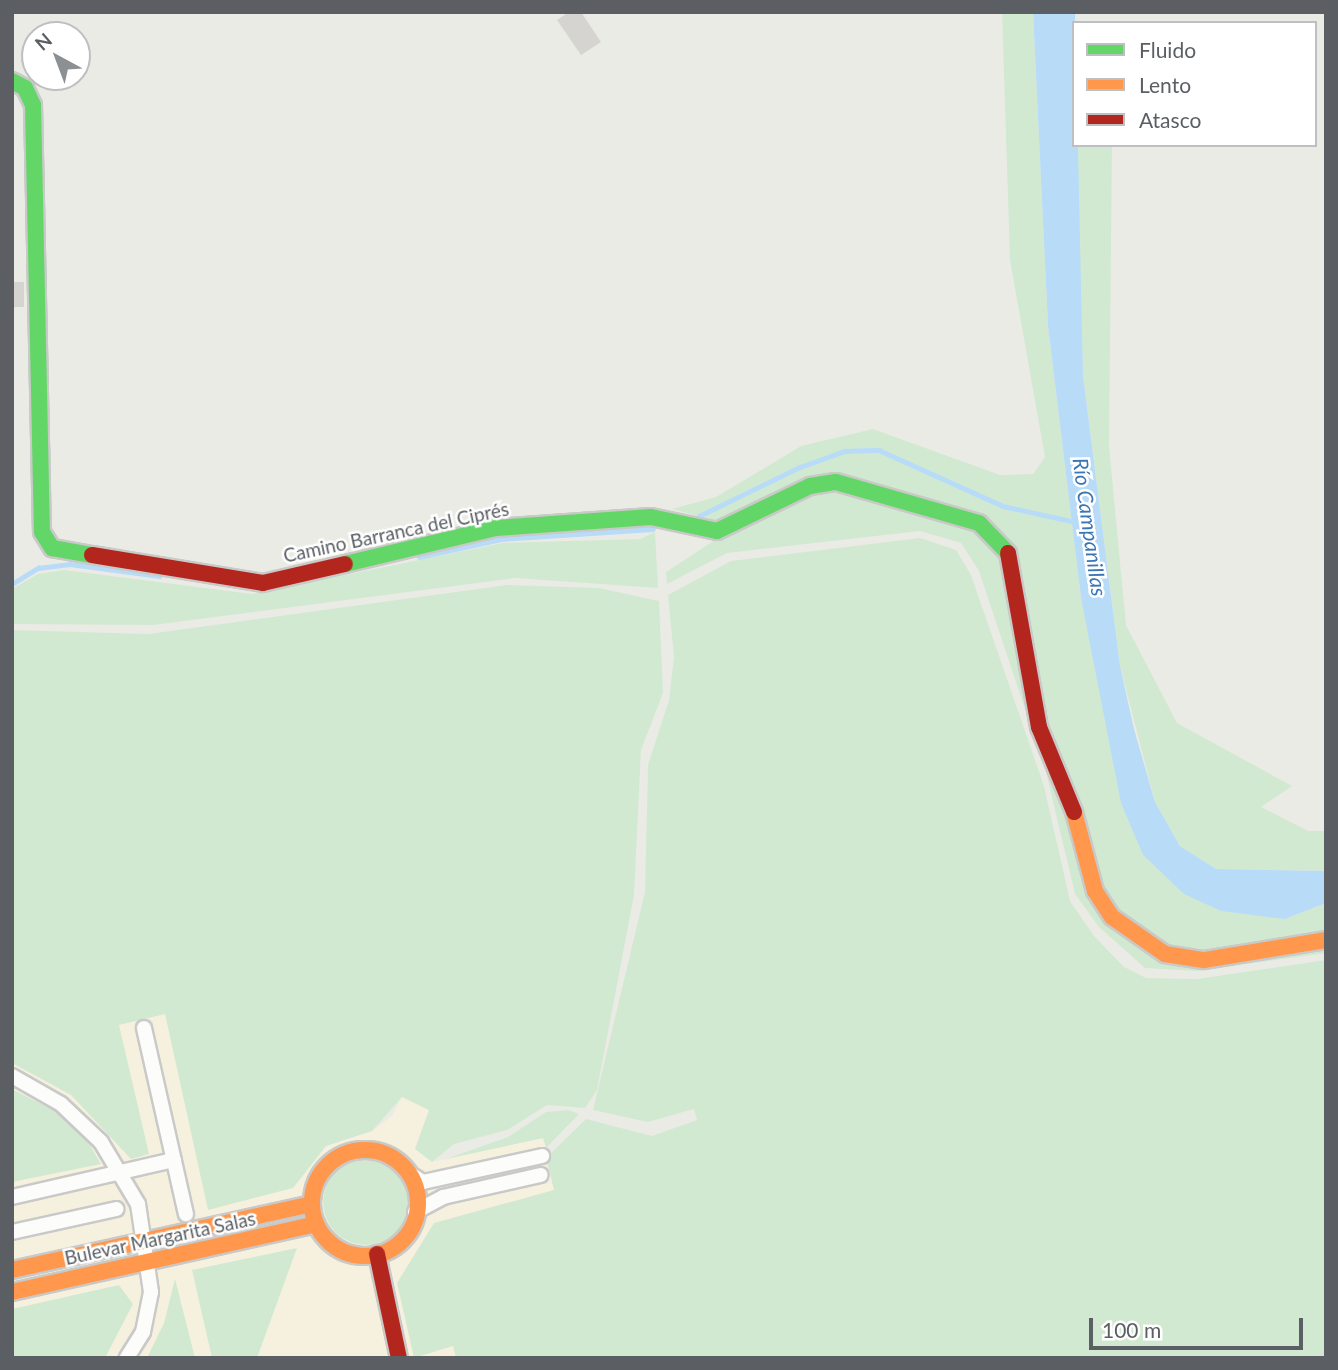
<!DOCTYPE html>
<html>
<head>
<meta charset="utf-8">
<style>
	body { margin:0 }
	#map { position:relative; width:1338px; height:1370px; overflow:hidden; background:#ebebe6; font-family:Lato,sans-serif }
	div>[style] { position:absolute }
	.commercial>* { inset:0; background:#f6f1de }
	.green>* { inset:0; background:#d2e9d1 }
	.round { border-radius:50% }
	.water>* { inset:0; background:#b8dcf8 }
	.stream>* { height:4.5px; margin:-2.25px; padding:0 2.25px; transform-origin:2.25px; border-radius:2.25px; background:#b8dcf8 }
	.building>* { inset:0; background:#d5d4d1; transform-origin:0 0 }
	.roads { filter:drop-shadow(2px 0 #c9c9c8) drop-shadow(-2px 0 #c9c9c8) drop-shadow(0 2px #c9c9c8) drop-shadow(0 -2px #c9c9c8) }
	.street>* { height:14px; margin:-7px; padding:0 7px; transform-origin:7px; border-radius:7px; background:#fcfcfb }
	.fast>* { height:16px; margin:-8px; padding:0 8px; transform-origin:8px; border-radius:8px; background:#63d668 }
	.slow>* { height:16px; margin:-8px; padding:0 8px; transform-origin:8px; border-radius:8px; background:#ff974d }
	.slow>.ring { margin:-8px; padding:0; box-sizing:content-box; background:none; border:16px solid #ff974d; border-radius:50% }
	.jam>* { height:16px; margin:-8px; padding:0 8px; transform-origin:8px; border-radius:8px; background:#b3261e }
	span { translate:-50% -50%; white-space:nowrap; text-align:center; line-height:1.15; -webkit-text-stroke:5px #fff; paint-order:stroke }
	.street-label { font-size:19px; color:#5b5f64 }
	.water-label { font-size:21px; color:#3c75b4; font-style:italic }
	.frame { position:absolute; inset:0; border:14px solid #5b5f64; pointer-events:none }
	.legend { position:absolute; left:1072px; top:21px; width:245px; height:126px; box-sizing:border-box; background:#fff; border:2px solid #bdbfc1; margin:0; padding:9px 12px; list-style:none; font-size:21px; color:#5b5f64 }
	.legend li { display:flex; align-items:center; gap:14px; height:35px }
	.legend b { width:35px; border:2px solid #bdbfc1 }
	.north { position:absolute; left:21px; top:21px; width:70px; height:70px; box-sizing:border-box; background:#fff; border:2px solid #bdbfc1; border-radius:50%; rotate:319deg; font-size:19px; font-weight:700; line-height:28px; text-align:center; color:#5b5f64 }
	.north::after { content:''; display:block; margin:auto; width:24px; height:32px; background:#8d9092; clip-path:polygon(50% 0,100% 100%,50% 72%,0 100%) }
	.scale { position:absolute; left:1089px; top:1318px; width:214px; height:32px; box-sizing:border-box; border:4px solid #5b5f64; border-top:0; padding-left:9px; font-size:21px; line-height:24px; white-space:nowrap; color:#5b5f64; -webkit-text-stroke:5px #fff; paint-order:stroke }
</style>
</head>
<body>
<div id="map">
	<div class="commercial">
		<i style="clip-path:polygon(165px 1014px,293px 1188px,326px 1146px,372px 1131px,392px 1116px,402px 1097px,429px 1110px,415px 1149px,432px 1162px,544px 1138px,554px 1190px,520px 1358px,12px 1358px,12px 1063px,71px 1095px,131px 1159px,148px 1154px,118px 1025px)"></i>
	</div>
	<div class="green">
		<i style="clip-path:polygon(1002px 12px,1033px 12px,1048px 326px,1081px 598px,1143px 855px,1285px 919px,1326px 903px,1326px 935px,1206px 954px,1147px 939px,1102px 892px,1048px 733px,1010px 540px,849px 479px,717px 521px,672px 509px,716px 497px,801px 446px,873px 429px,1000px 475px,1033px 474px,1045px 457px,1010px 260px)"></i>
		<i style="clip-path:polygon(1075px 145px,1112px 145px,1109px 446px,1126px 625px,1177px 723px,1292px 786px,1261px 807px,1308px 831px,1326px 831px,1326px 871px,1216px 869px,1180px 846px,1155px 802px,1120px 666px,1083px 376px)"></i>
		<i style="clip-path:polygon(819px 489px,934px 511px,996px 542px,1008px 564px,1017px 638px,1109px 921px,1140px 949px,1168px 960px,1326px 947px,1326px 953px,1196px 971px,1145px 968px,1099px 927px,1075px 894px,1046px 772px,979px 571px,961px 543px,920px 531px,727px 553px,667px 584px,666px 572px,718px 538px)"></i>
		<i style="clip-path:polygon(655px 532px,658px 588px,515px 578px,153px 625px,12px 624px,12px 589px,38px 574px,64px 570px,252px 594px,503px 543px,640px 539px)"></i>
		<i style="clip-path:polygon(920px 538px,956px 550px,971px 575px,1044px 786px,1070px 901px,1094px 936px,1124px 967px,1146px 978px,1197px 979px,1326px 960px,1326px 1358px,456px 1358px,453px 1346px,414px 1358px,397px 1283px,434px 1223px,554px 1190px,546px 1158px,586px 1119px,652px 1136px,697px 1120px,694px 1109px,648px 1122px,593px 1110px,645px 892px,648px 765px,669px 700px,674px 657px,668px 595px,731px 561px)"></i>
		<i style="clip-path:polygon(507px 585px,599px 588px,659px 601px,663px 693px,641px 750px,634px 895px,597px 1090px,585px 1108px,547px 1105px,507px 1130px,454px 1144px,432px 1162px,415px 1149px,429px 1110px,402px 1097px,372px 1131px,326px 1146px,293px 1188px,208px 1210px,165px 1014px,119px 1025px,149px 1154px,131px 1159px,71px 1095px,12px 1063px,12px 630px,148px 634px)"></i>
		<i style="clip-path:polygon(12px 1089px,55px 1111px,87px 1140px,101px 1164px,12px 1182px)"></i>
		<i style="clip-path:polygon(568px 1110px,579px 1114px,546px 1148px,543px 1138px,446px 1159px,508px 1137px,546px 1112px)"></i>
		<i class="round" style="left:323px;top:1159px;width:86px;height:86px"></i>
		<i style="clip-path:polygon(297px 1248px,257px 1358px,212px 1358px,192px 1270px)"></i>
		<i style="clip-path:polygon(175px 1279px,195px 1358px,147px 1358px,164px 1323px)"></i>
		<i style="clip-path:polygon(119px 1285px,133px 1304px,105px 1358px,12px 1358px,12px 1309px)"></i>
	</div>
	<div class="water">
		<i style="clip-path:polygon(1033px 12px,1075px 12px,1083px 376px,1120px 666px,1134px 729px,1155px 802px,1180px 846px,1216px 869px,1326px 871px,1326px 903px,1285px 919px,1221px 911px,1184px 894px,1143px 855px,1121px 803px,1081px 598px,1048px 326px)"></i>
	</div>
	<div class="stream">
		<i style="left:699px;top:516px;width:112px;rotate:-25.9deg"></i>
		<i style="left:800px;top:467px;width:48px;rotate:-19.6deg"></i>
		<i style="left:845px;top:451px;width:34px;rotate:-2deg"></i>
		<i style="left:879px;top:450px;width:136px;rotate:24.3deg"></i>
		<i style="left:1003px;top:506px;width:75px;rotate:12.4deg"></i>
		<i style="left:419px;top:557px;width:85px;rotate:-12.2deg"></i>
		<i style="left:502px;top:539px;width:151px;rotate:-3.8deg"></i>
		<i style="left:12px;top:584px;width:31px;rotate:-32deg"></i>
		<i style="left:38px;top:568px;width:32px;rotate:-7deg"></i>
		<i style="left:70px;top:564px;width:90px;rotate:7.7deg"></i>
	</div>
	<div class="building">
		<i style="clip-path:polygon(569px 12px,581px 12px,601px 42px,581px 55px,557px 20px)"></i>
		<i style="left:12px;top:282px;width:12px;height:25px"></i>
	</div>
	<div class="roads">
		<div class="street">
			<i style="left:144px;top:1028px;width:191px;rotate:77.3deg"></i>
			<i style="left:12px;top:1076px;width:56px;rotate:29.7deg"></i>
			<i style="left:61px;top:1104px;width:55px;rotate:43.5deg"></i>
			<i style="left:101px;top:1142px;width:72px;rotate:59.2deg"></i>
			<i style="left:138px;top:1204px;width:89px;rotate:81.6deg"></i>
			<i style="left:151px;top:1292px;width:41px;rotate:101.3deg"></i>
			<i style="left:143px;top:1332px;width:31px;rotate:122deg"></i>
			<i style="left:407px;top:1172px;width:19px;rotate:32deg"></i>
			<i style="left:423px;top:1182px;width:122px;rotate:-12.3deg"></i>
			<i style="left:12px;top:1197px;width:166px;rotate:-12.9deg"></i>
			<i style="left:415px;top:1212px;width:32px;rotate:-28deg"></i>
			<i style="left:443px;top:1197px;width:100px;rotate:-12.7deg"></i>
			<i style="left:12px;top:1232px;width:107px;rotate:-12.4deg"></i>
		</div>
		<div class="fast">
			<i style="left:12px;top:81px;width:15px;rotate:28deg"></i>
			<i style="left:25px;top:88px;width:19px;rotate:65deg"></i>
			<i style="left:33px;top:105px;width:427px;rotate:88.8deg"></i>
			<i style="left:42px;top:532px;width:19px;rotate:58deg"></i>
			<i style="left:52px;top:548px;width:41px;rotate:9.9deg"></i>
			<i style="left:345px;top:564px;width:155px;rotate:-13.4deg"></i>
			<i style="left:496px;top:528px;width:155px;rotate:-4.1deg"></i>
			<i style="left:651px;top:517px;width:67px;rotate:12deg"></i>
			<i style="left:717px;top:531px;width:103px;rotate:-25.8deg"></i>
			<i style="left:810px;top:486px;width:26px;rotate:-9deg"></i>
			<i style="left:836px;top:482px;width:149px;rotate:16deg"></i>
			<i style="left:979px;top:523px;width:42px;rotate:46deg"></i>
		</div>
		<div class="slow">
			<i style="left:1074px;top:812px;width:82px;rotate:75.1deg"></i>
			<i style="left:1095px;top:891px;width:31px;rotate:57deg"></i>
			<i style="left:1112px;top:917px;width:65px;rotate:34.9deg"></i>
			<i style="left:1165px;top:954px;width:39px;rotate:9deg"></i>
			<i style="left:1204px;top:960px;width:124px;rotate:-9.3deg"></i>
			<i class="ring" style="left:312px;top:1150px;width:90px;height:90px"></i>
			<i style="left:12px;top:1270px;width:306px;rotate:-12.4deg"></i>
			<i style="left:12px;top:1292px;width:312px;rotate:-12.6deg"></i>
		</div>
		<div class="jam">
			<i style="left:1008px;top:553px;width:177px;rotate:79.9deg"></i>
			<i style="left:1039px;top:727px;width:92px;rotate:67.6deg"></i>
			<i style="left:92px;top:555px;width:173px;rotate:9.3deg"></i>
			<i style="left:263px;top:583px;width:84px;rotate:-13deg"></i>
			<i style="left:377px;top:1254px;width:106px;rotate:78.1deg"></i>
		</div>
	</div>
	<div class="street-label">
		<span style="left:396px;top:532px;rotate:-12deg">Camino Barranca del Ciprés</span>
		<span style="left:160px;top:1238px;rotate:-12deg">Bulevar Margarita Salas</span>
	</div>
	<div class="water-label">
		<span style="left:1090px;top:527px;rotate:82deg">Río Campanillas</span>
	</div>
	<div class="frame"></div>
	<ul class="legend">
	<li><b style="height:9px;background:#63d668"></b>Fluido</li>
	<li><b style="height:9px;background:#ff974d"></b>Lento</li>
	<li><b style="height:9px;background:#b3261e"></b>Atasco</li>
	</ul>
	<div class="north">N</div>
	<div class="scale">100 m</div>
</div>
</body>
</html>
